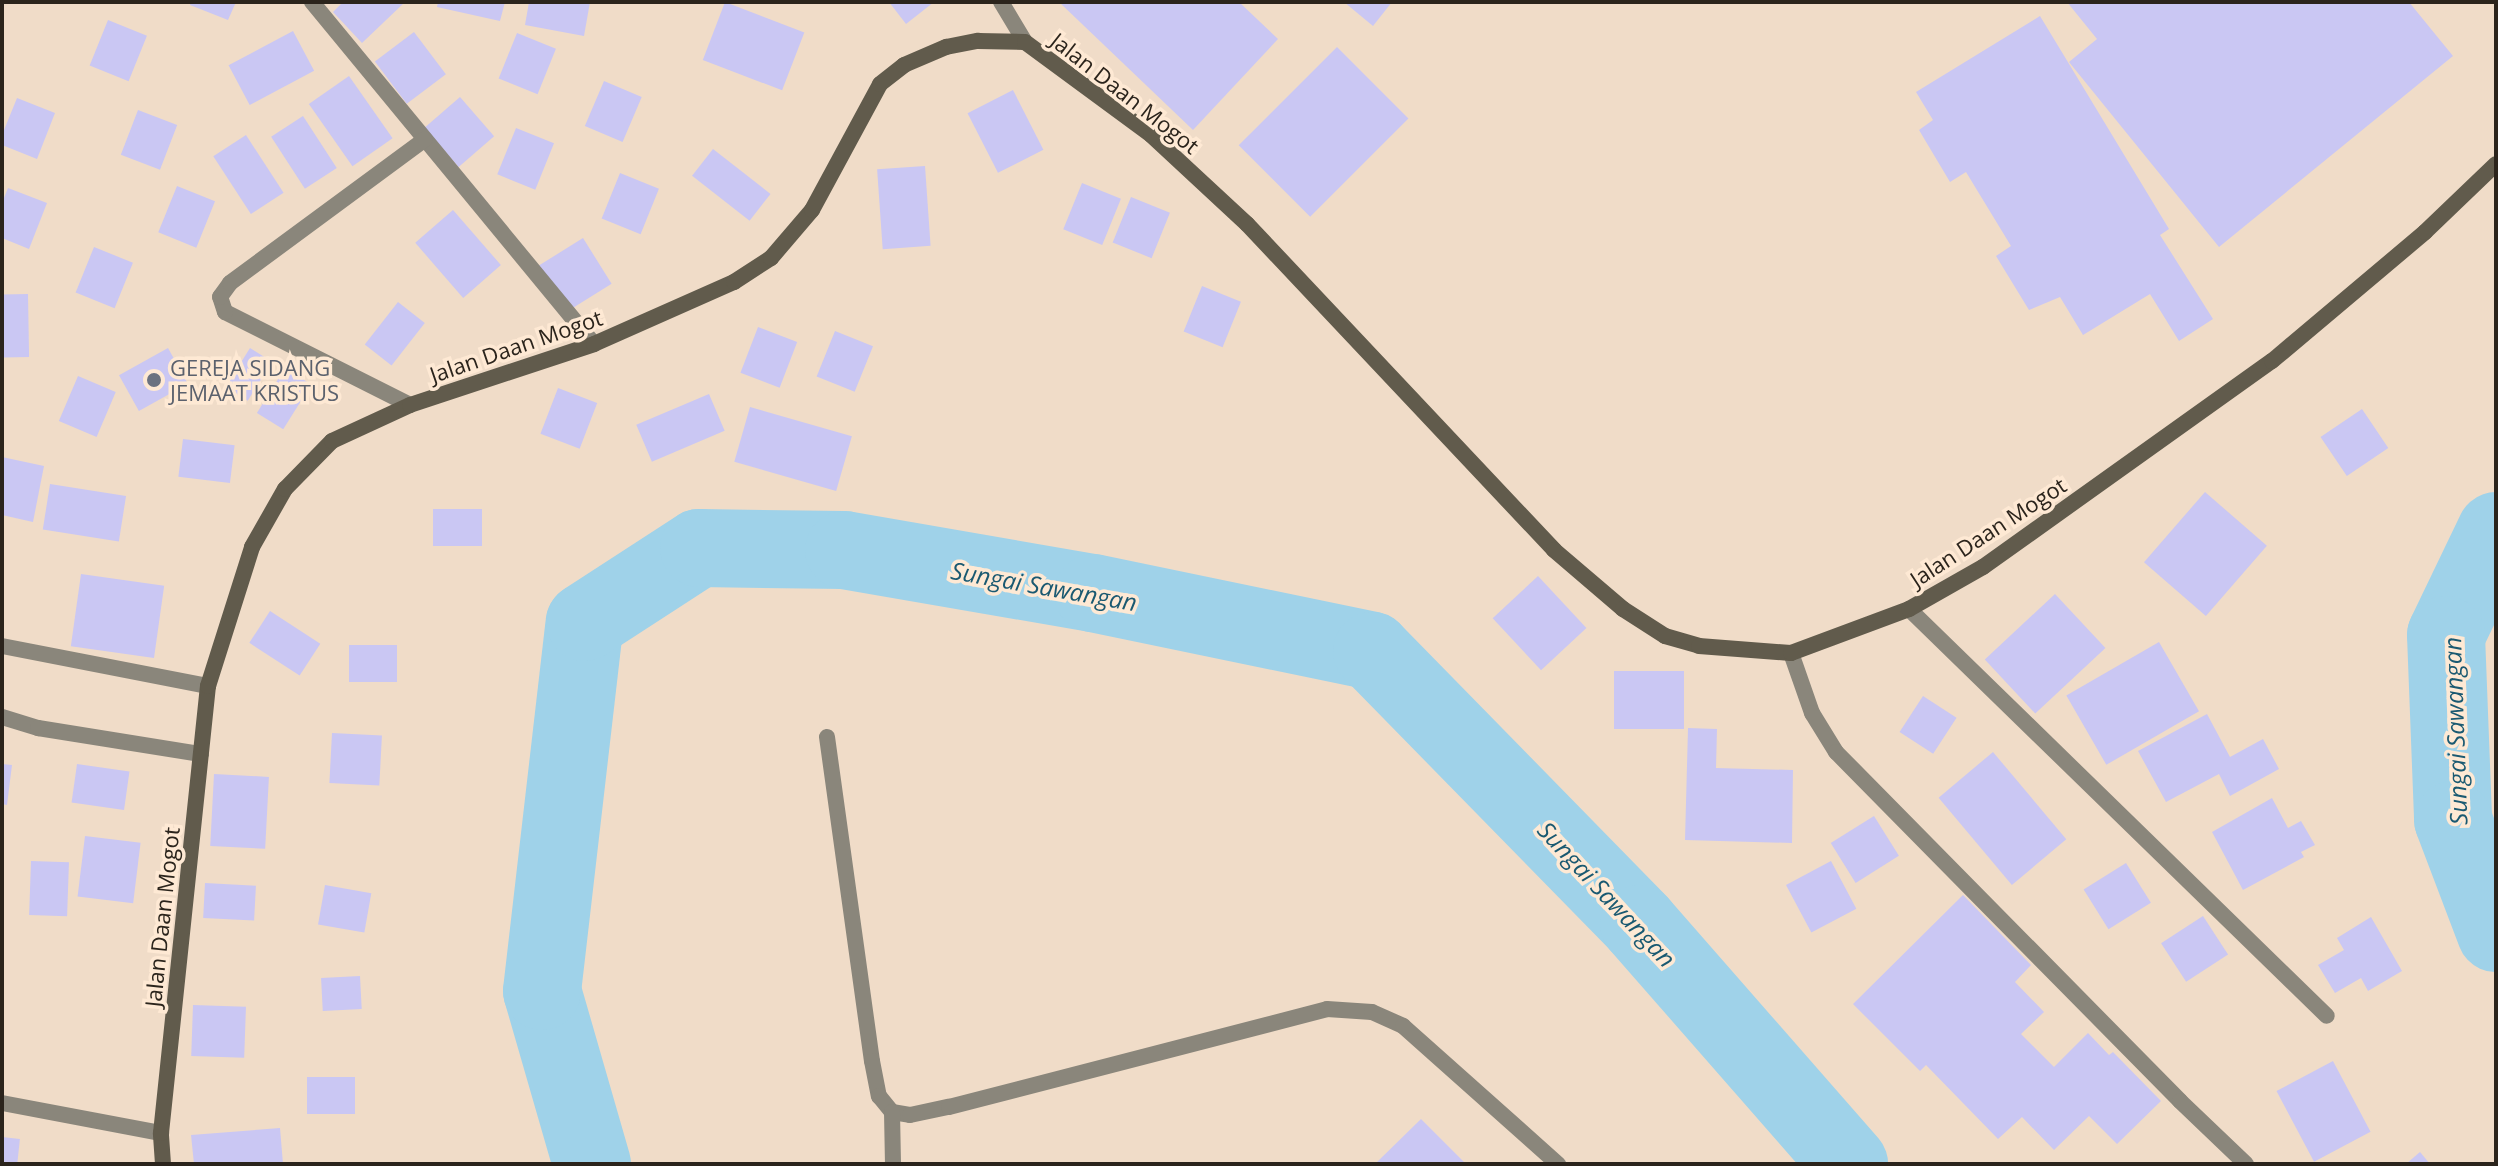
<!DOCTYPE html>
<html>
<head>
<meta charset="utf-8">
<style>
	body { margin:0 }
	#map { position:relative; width:2498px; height:1166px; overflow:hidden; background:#f0dcc8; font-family:"Open Sans",sans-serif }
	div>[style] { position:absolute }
	.river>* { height:78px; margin:-39px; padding:0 39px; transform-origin:39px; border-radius:39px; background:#9fd2e9 }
	.building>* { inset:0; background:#cac7f3; transform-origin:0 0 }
	.minor>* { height:16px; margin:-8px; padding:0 8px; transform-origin:8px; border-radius:8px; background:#8a867b }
	.secondary>* { height:16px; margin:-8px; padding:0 8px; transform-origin:8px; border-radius:8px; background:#615b4c }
	.dots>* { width:22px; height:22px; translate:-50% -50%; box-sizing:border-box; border:4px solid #fee9d4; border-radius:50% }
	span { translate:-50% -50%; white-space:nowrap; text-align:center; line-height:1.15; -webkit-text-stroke:7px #fee9d4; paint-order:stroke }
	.street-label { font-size:22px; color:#2b241c }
	.worship-label { font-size:22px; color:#5b616d }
	.left { translate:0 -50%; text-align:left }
	.water-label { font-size:24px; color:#1a5971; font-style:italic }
	.frame { position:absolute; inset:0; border:4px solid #2b241c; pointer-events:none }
</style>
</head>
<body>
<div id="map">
	<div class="river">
		<i style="left:2496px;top:531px;width:115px;rotate:115.7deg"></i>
		<i style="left:2446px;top:635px;width:185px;rotate:87.8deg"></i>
		<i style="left:2453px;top:820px;width:121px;rotate:69.2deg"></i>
		<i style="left:592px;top:1164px;width:180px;rotate:-106.1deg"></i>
		<i style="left:542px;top:991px;width:371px;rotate:-83.4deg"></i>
		<i style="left:585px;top:622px;width:136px;rotate:-33deg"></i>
		<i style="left:699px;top:548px;width:145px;rotate:0.8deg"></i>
		<i style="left:844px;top:550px;width:253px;rotate:9.8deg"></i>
		<i style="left:1093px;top:593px;width:285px;rotate:11.7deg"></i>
		<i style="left:1372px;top:651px;width:382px;rotate:45.6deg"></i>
		<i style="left:1639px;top:924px;width:319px;rotate:48.8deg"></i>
	</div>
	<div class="building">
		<i style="clip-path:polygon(191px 2px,236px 2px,228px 20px,190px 5px)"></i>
		<i style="clip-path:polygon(343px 2px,405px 2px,362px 43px,333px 12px)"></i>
		<i style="clip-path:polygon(438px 2px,505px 2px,500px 21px,437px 7px)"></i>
		<i style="clip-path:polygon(529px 2px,590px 2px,584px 36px,525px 25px)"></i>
		<i style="left:725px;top:2px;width:85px;height:62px;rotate:21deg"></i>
		<i style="clip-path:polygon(889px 2px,934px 2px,906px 24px)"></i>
		<i style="clip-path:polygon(1059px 2px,1239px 2px,1278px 39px,1193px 130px)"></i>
		<i style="clip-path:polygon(1344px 2px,1392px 2px,1373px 26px)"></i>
		<i style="clip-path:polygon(2067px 2px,2409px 2px,2453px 56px,2219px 247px,2069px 62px,2097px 39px)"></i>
		<i style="clip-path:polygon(2040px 16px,2169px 229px,2160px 235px,2213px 319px,2179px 341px,2150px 294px,2083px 335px,2060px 297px,2029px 310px,1996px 256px,2011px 246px,1966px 172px,1950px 182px,1919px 130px,1933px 120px,1916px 92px)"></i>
		<i style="left:108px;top:20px;width:42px;height:49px;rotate:22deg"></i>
		<i style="left:293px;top:31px;width:45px;height:73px;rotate:62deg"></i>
		<i style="left:414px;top:32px;width:53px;height:49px;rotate:53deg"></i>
		<i style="left:517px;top:33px;width:42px;height:49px;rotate:22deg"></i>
		<i style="left:1337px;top:47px;width:101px;height:139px;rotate:45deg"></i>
		<i style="left:349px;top:76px;width:76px;height:49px;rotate:55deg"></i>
		<i style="left:604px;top:81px;width:41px;height:49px;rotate:23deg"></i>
		<i style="left:1013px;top:90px;width:67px;height:51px;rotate:63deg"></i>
		<i style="left:460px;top:97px;width:52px;height:47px;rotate:49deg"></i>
		<i style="clip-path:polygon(17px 98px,55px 113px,37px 159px,2px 145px,2px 135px)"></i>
		<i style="left:138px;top:110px;width:42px;height:48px;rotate:21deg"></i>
		<i style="left:303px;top:116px;width:62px;height:38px;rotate:57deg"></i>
		<i style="left:516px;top:128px;width:41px;height:50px;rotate:22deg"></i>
		<i style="left:246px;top:135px;width:69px;height:39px;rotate:57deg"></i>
		<i style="left:713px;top:149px;width:73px;height:34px;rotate:38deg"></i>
		<i style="left:925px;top:166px;width:80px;height:48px;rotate:86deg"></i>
		<i style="left:620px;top:173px;width:42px;height:49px;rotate:22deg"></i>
		<i style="left:1082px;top:183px;width:42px;height:50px;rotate:22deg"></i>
		<i style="left:177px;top:186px;width:41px;height:50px;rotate:22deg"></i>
		<i style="clip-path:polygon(8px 188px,47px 203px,29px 249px,2px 238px,2px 203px)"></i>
		<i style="left:1131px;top:197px;width:42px;height:49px;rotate:22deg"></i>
		<i style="left:453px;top:210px;width:73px;height:50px;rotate:49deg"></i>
		<i style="left:583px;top:238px;width:54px;height:52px;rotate:58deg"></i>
		<i style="left:94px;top:247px;width:42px;height:49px;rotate:22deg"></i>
		<i style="left:1202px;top:286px;width:42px;height:49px;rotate:22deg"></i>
		<i style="left:28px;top:294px;width:63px;height:26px;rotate:89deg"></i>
		<i style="left:398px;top:302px;width:34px;height:54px;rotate:38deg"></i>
		<i style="left:758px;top:327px;width:42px;height:49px;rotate:21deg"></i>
		<i style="left:835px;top:331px;width:41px;height:49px;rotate:22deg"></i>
		<i style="left:168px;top:348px;width:41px;height:56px;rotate:61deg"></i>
		<i style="left:250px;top:348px;width:26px;height:46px;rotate:32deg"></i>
		<i style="left:285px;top:368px;width:31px;height:53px;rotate:32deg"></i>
		<i style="left:78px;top:376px;width:41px;height:49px;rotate:23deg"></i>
		<i style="left:558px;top:388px;width:42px;height:49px;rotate:21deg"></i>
		<i style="left:709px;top:394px;width:40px;height:79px;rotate:67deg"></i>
		<i style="left:750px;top:407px;width:106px;height:57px;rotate:16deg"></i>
		<i style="left:2362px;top:409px;width:47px;height:50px;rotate:56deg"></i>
		<i style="left:183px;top:439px;width:52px;height:38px;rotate:7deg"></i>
		<i style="clip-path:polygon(2px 457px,44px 466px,33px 522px,2px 515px)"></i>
		<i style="left:50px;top:484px;width:77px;height:46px;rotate:9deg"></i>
		<i style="left:2205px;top:492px;width:82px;height:93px;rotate:41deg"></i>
		<i style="left:433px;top:509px;width:49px;height:37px"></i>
		<i style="left:81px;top:574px;width:84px;height:73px;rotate:8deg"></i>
		<i style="left:1538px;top:576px;width:71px;height:62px;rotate:47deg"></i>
		<i style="left:2055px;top:594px;width:74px;height:96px;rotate:47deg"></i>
		<i style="left:270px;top:611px;width:60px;height:38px;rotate:33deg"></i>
		<i style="left:2159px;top:642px;width:80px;height:107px;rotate:60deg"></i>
		<i style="left:349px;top:645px;width:48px;height:37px"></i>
		<i style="left:1614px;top:671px;width:70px;height:58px"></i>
		<i style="left:1923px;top:696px;width:40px;height:43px;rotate:33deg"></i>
		<i style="clip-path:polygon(2207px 714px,2230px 757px,2263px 739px,2279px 769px,2230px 796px,2219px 774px,2166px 802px,2138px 751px)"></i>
		<i style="clip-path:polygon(1688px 728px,1717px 729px,1716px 768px,1793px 770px,1792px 843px,1685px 840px)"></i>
		<i style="left:332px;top:733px;width:50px;height:50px;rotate:3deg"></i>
		<i style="left:1993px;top:752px;width:114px;height:71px;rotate:50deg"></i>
		<i style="clip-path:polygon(2px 764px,12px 765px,7px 805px,2px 804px)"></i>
		<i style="left:77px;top:764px;width:53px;height:39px;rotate:8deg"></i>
		<i style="left:214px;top:774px;width:55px;height:72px;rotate:3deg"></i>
		<i style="clip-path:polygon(2272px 798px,2288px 828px,2301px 821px,2315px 845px,2301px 852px,2304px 857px,2243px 890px,2212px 832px)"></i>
		<i style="left:1874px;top:816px;width:47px;height:51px;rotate:58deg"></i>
		<i style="left:85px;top:836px;width:56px;height:61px;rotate:7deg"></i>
		<i style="left:31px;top:861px;width:38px;height:54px;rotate:2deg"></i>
		<i style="left:1831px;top:861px;width:54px;height:51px;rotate:62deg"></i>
		<i style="left:2126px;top:863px;width:47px;height:50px;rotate:58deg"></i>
		<i style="left:205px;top:883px;width:51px;height:35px;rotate:3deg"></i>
		<i style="left:325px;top:885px;width:47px;height:40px;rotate:10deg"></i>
		<i style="clip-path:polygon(1963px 895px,2031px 965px,2015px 982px,2044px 1012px,2021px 1034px,2054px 1067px,2088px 1033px,2109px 1055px,2113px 1052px,2161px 1101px,2117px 1144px,2089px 1116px,2054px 1150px,2022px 1117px,1998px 1139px,1926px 1065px,1920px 1071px,1853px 1004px)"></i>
		<i style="left:2203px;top:916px;width:46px;height:50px;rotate:57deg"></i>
		<i style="clip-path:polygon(2371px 917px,2402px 971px,2368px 991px,2361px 978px,2335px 993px,2318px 965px,2344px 950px,2337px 938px)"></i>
		<i style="left:360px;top:976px;width:33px;height:39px;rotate:87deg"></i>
		<i style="left:193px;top:1005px;width:53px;height:51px;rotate:2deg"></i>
		<i style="left:2333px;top:1061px;width:80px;height:64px;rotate:62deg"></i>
		<i style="left:307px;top:1077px;width:48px;height:37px"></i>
		<i style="clip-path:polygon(1421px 1119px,1466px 1164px,1375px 1164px)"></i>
		<i style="clip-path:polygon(280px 1128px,283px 1164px,194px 1164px,191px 1135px)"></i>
		<i style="left:2px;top:1137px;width:18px;height:27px;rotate:6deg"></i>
		<i style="clip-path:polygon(2420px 1152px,2430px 1164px,2406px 1164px)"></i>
	</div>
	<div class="minor">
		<i style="left:312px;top:2px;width:443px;rotate:50.5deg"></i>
		<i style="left:1001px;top:2px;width:47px;rotate:59deg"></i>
		<i style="left:410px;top:405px;width:207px;rotate:-153.3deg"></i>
		<i style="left:225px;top:312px;width:16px;rotate:-108deg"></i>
		<i style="left:220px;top:297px;width:17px;rotate:-54deg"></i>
		<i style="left:230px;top:283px;width:242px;rotate:-36.4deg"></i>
		<i style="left:1909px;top:609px;width:583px;rotate:44.24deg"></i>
		<i style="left:2px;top:646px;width:210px;rotate:11deg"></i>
		<i style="left:1791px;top:653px;width:64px;rotate:70.7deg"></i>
		<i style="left:1812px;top:713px;width:46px;rotate:58.4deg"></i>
		<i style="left:1836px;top:752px;width:490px;rotate:45.4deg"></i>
		<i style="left:2180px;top:1101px;width:91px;rotate:43.7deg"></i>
		<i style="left:2px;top:717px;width:38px;rotate:17deg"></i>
		<i style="left:38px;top:728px;width:165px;rotate:9.1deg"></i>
		<i style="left:827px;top:737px;width:327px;rotate:82.1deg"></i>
		<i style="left:872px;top:1061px;width:36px;rotate:79deg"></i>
		<i style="left:879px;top:1096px;width:21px;rotate:51deg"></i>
		<i style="left:892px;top:1112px;width:18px;rotate:9deg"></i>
		<i style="left:910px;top:1115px;width:40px;rotate:-12deg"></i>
		<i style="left:949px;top:1107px;width:390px;rotate:-14.5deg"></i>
		<i style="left:1327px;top:1009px;width:45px;rotate:3.8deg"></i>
		<i style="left:1372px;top:1012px;width:34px;rotate:24deg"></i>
		<i style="left:1403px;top:1026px;width:208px;rotate:41.7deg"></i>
		<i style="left:2px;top:1103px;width:162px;rotate:10.7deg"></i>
		<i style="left:892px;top:1112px;width:52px;rotate:88.9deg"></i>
	</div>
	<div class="secondary">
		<i style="left:163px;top:1164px;width:31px;rotate:-94deg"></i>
		<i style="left:161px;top:1133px;width:449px;rotate:-84deg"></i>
		<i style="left:208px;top:686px;width:146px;rotate:-72.4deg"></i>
		<i style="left:252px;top:547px;width:67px;rotate:-60.4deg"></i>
		<i style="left:285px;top:489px;width:67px;rotate:-45.6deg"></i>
		<i style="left:332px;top:441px;width:86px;rotate:-24.8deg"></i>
		<i style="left:410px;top:405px;width:194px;rotate:-18.3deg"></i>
		<i style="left:594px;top:344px;width:153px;rotate:-23.9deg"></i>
		<i style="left:734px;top:282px;width:44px;rotate:-33deg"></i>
		<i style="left:771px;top:258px;width:63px;rotate:-49.5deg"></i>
		<i style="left:812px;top:210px;width:143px;rotate:-61.6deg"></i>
		<i style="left:880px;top:84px;width:31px;rotate:-38deg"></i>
		<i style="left:904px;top:65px;width:46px;rotate:-23.2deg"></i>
		<i style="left:946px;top:47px;width:33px;rotate:-11deg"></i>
		<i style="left:978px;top:41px;width:47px;rotate:1.2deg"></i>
		<i style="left:1025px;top:42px;width:157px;rotate:36.4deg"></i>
		<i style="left:1151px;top:135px;width:131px;rotate:42.8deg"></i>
		<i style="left:1247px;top:224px;width:448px;rotate:46.7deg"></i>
		<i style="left:1554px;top:550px;width:91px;rotate:40.5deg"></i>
		<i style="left:1623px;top:609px;width:50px;rotate:32.7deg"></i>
		<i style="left:1665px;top:636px;width:35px;rotate:16deg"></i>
		<i style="left:1699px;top:646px;width:92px;rotate:4.4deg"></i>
		<i style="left:1791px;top:653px;width:126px;rotate:-20.4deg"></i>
		<i style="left:1909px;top:609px;width:85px;rotate:-29.6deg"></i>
		<i style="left:1983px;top:567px;width:355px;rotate:-35.5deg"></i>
		<i style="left:2272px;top:361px;width:200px;rotate:-40.1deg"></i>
		<i style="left:2425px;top:232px;width:98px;rotate:-43.8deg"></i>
	</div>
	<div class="dots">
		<i style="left:154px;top:380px;background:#6b7280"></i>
	</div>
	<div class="street-label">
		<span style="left:1125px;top:93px;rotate:38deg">Jalan Daan Mogot</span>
		<span style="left:516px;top:346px;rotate:-19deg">Jalan Daan Mogot</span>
		<span style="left:1988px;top:532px;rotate:-33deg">Jalan Daan Mogot</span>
		<span style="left:162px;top:917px;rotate:-84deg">Jalan Daan Mogot</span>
	</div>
	<div class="worship-label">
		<span class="left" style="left:170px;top:380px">GEREJA SIDANG<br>JEMAAT KRISTUS</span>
	</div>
	<div class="water-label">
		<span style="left:1044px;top:586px;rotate:10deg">Sungai Sawangan</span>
		<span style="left:2455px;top:731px;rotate:-92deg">Sungai Sawangan</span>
		<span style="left:1607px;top:894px;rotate:47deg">Sungai Sawangan</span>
	</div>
	<div class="frame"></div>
</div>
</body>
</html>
